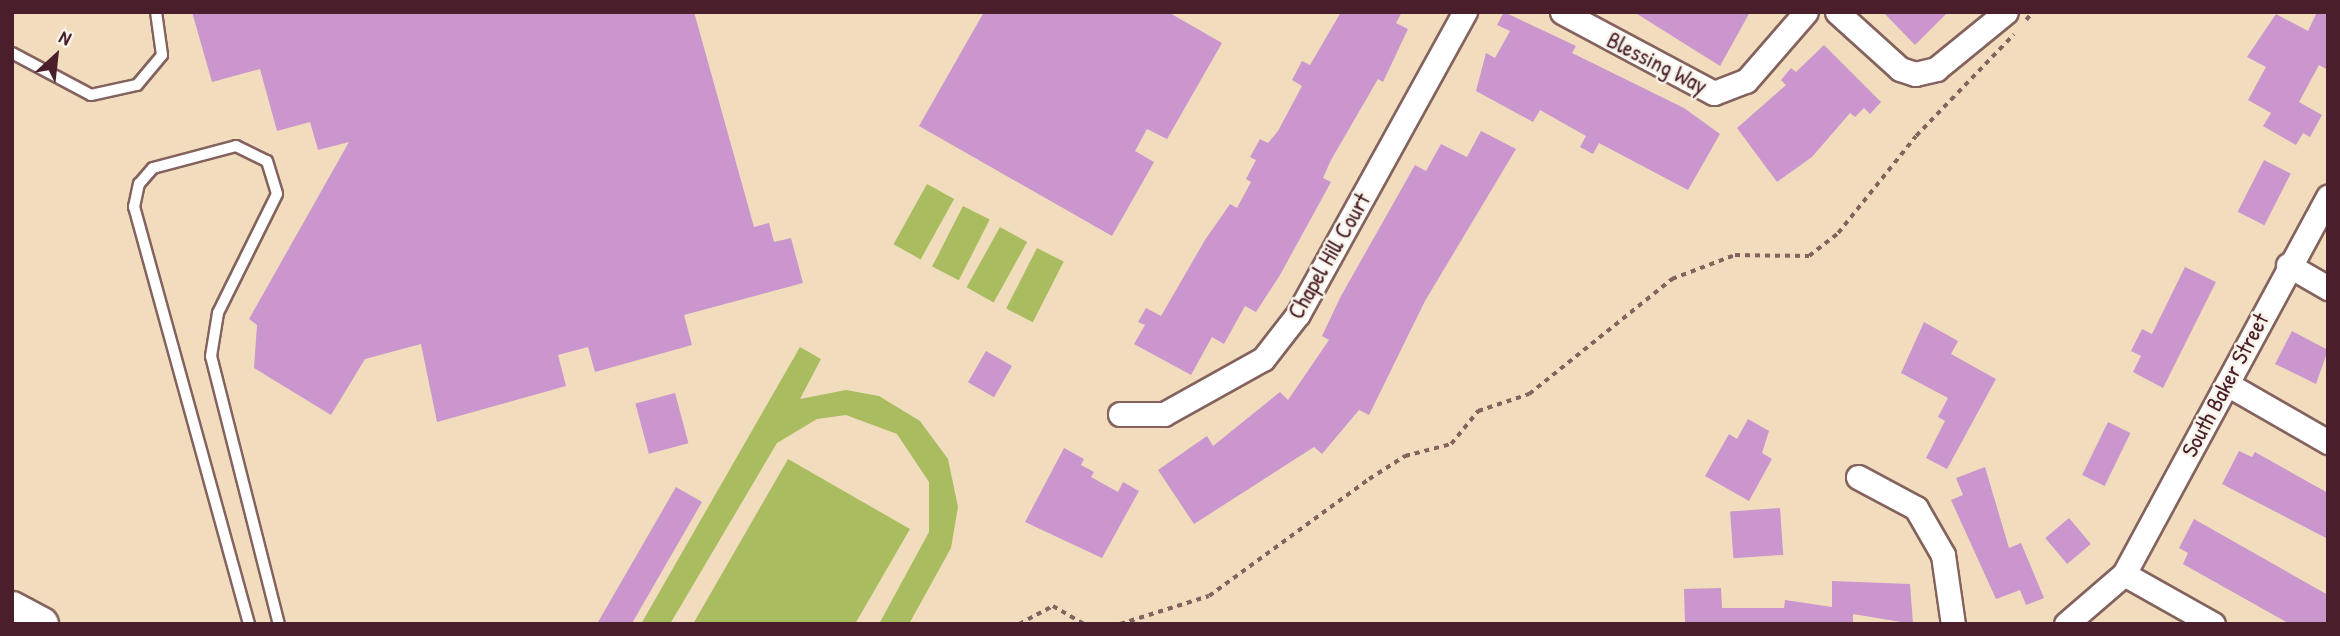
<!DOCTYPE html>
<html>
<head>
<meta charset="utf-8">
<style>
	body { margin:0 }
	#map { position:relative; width:2340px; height:636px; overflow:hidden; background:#f1ddbd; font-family:"Patrick Hand",sans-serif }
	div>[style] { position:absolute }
	.green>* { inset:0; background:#a9bc60; transform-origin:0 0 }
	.building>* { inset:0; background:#ca96cd; transform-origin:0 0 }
	.path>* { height:3.5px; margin-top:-1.75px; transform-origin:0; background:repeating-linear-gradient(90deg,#84625e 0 5px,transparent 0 10px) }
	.roads { filter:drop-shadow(2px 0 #84625e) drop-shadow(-2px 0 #84625e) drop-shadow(0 2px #84625e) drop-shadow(0 -2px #84625e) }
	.service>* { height:10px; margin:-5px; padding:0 5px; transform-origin:5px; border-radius:5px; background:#fff }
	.minor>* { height:23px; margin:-11.5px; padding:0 11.5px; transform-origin:11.5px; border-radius:11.5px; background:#fff }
	.secondary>* { height:32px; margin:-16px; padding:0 16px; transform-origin:16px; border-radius:16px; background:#fff }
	span { translate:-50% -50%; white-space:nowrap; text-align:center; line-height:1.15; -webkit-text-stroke:5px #f7f3e8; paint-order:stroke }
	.street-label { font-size:23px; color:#4a1f2b }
	.frame { position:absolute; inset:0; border:14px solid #4a1f2b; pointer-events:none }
	.north { position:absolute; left:21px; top:21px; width:70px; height:70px; -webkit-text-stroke:5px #f7f3e8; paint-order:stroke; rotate:27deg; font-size:19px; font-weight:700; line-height:28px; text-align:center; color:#4a1f2b }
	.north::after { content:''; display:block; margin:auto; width:24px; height:32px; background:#4a1f2b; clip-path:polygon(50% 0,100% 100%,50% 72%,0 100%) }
</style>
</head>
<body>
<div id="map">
	<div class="green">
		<i style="left:927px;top:184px;width:31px;height:69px;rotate:29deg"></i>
		<i style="left:963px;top:206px;width:30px;height:68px;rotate:27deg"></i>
		<i style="left:1000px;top:227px;width:31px;height:69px;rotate:29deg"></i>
		<i style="left:1037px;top:248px;width:30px;height:68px;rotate:27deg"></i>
		<i style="clip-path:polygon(800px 347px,821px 359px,800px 399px,846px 390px,879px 396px,920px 421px,948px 459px,958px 507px,951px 548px,909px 624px,879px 624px,929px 532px,929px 482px,897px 434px,846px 415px,817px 419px,777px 443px,670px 624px,641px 624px)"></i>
		<i style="clip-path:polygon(788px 459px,910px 529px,855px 624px,693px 624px)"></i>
	</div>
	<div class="building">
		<i style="clip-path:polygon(192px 12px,694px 12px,754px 227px,769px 223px,774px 242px,791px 238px,803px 283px,684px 315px,692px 345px,595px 372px,588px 347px,558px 355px,566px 386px,437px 422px,421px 344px,365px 359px,331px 415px,254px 368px,257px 325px,249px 319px,349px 142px,318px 150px,310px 122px,277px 131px,260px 69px,212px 82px)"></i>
		<i style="clip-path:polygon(984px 12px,1168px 12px,1222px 43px,1167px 139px,1147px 129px,1135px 151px,1154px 162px,1112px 236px,919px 126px)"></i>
		<i style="clip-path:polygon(1341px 12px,1402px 12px,1396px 23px,1408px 29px,1383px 82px,1378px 79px,1331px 160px,1323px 178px,1331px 182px,1280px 275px,1256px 312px,1245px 306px,1224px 344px,1212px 337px,1191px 375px,1134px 344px,1145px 325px,1138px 322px,1146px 308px,1161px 316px,1205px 240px,1230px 204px,1237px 208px,1251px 182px,1246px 179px,1256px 160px,1250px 157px,1260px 139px,1268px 143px,1278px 131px,1302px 86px,1292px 80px,1302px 61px,1310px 65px)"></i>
		<i style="clip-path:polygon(1504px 12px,1576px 46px,1572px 53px,1684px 108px,1720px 134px,1688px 190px,1599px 143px,1593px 154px,1580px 147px,1586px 136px,1540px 110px,1533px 122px,1476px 91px,1486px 53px,1495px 58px,1510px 31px,1497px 25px)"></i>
		<i style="clip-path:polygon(1634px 12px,1750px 12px,1720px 66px)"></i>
		<i style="clip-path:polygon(1883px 12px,1948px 12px,1915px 45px)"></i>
		<i style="clip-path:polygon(2317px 12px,2328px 12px,2328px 70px,2319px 65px,2299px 102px,2322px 115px,2310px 137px,2303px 133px,2296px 145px,2263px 126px,2271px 113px,2248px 100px,2266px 67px,2247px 57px,2276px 14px,2308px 31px)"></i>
		<i style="clip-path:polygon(1824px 45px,1881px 102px,1870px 114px,1864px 108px,1855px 117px,1850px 113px,1812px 157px,1777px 182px,1737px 128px,1786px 85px,1781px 80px,1791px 68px,1796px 72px)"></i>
		<i style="clip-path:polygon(1481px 131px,1516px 149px,1425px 301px,1369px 415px,1359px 410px,1322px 454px,1314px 447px,1194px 524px,1158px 470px,1207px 436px,1213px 446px,1280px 392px,1288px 400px,1329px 340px,1322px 336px,1341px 296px,1415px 165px,1426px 171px,1441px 144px,1467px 157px)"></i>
		<i style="left:2264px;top:160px;width:30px;height:58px;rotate:27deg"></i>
		<i style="clip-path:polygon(2185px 267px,2216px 282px,2163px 388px,2133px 372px,2141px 356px,2131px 351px,2142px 329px,2152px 334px)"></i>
		<i style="clip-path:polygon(1924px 322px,1958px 341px,1951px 354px,1996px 379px,1947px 469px,1926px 458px,1945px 421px,1938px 417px,1948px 398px,1901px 373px)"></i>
		<i style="clip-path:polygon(2292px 331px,2328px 350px,2316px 384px,2275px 364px)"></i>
		<i style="left:986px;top:351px;width:30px;height:36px;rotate:30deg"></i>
		<i style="left:675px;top:393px;width:52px;height:41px;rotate:75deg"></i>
		<i style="clip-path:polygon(1748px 419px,1769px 431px,1762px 453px,1772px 459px,1749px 501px,1705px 476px,1729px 434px,1737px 439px)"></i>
		<i style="left:2108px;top:422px;width:25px;height:59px;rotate:26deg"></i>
		<i style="clip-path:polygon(1064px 448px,1084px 459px,1081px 465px,1094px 472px,1091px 477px,1118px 492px,1123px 482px,1139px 491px,1102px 558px,1025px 522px)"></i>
		<i style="clip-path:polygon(2239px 451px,2252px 457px,2255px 452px,2328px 493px,2328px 539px,2222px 484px)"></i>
		<i style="clip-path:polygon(1985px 467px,2009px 548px,2021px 543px,2044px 598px,2026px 605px,2020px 590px,1996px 599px,1951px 500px,1963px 495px,1956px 478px)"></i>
		<i style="left:676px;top:487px;width:30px;height:157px;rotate:30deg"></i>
		<i style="left:1780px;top:508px;width:47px;height:50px;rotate:86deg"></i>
		<i style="left:2069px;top:518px;width:34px;height:31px;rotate:50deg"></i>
		<i style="clip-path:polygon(2194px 519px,2328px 595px,2328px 624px,2290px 624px,2183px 564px,2188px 553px,2179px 548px)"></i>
		<i style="clip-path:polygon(1832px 581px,1910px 584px,1913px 624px,1853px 614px,1853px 624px,1685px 624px,1684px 589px,1721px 588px,1722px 608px,1784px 608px,1785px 600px,1832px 607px)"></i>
	</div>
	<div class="path">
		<i style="left:2026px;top:20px;width:11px;rotate:-49deg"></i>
		<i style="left:1019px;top:624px;width:38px;rotate:-28deg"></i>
		<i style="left:1053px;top:606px;width:36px;rotate:30deg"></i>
		<i style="left:1120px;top:624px;width:93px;rotate:-17.5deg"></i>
		<i style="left:1209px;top:596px;width:198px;rotate:-36.2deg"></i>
		<i style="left:1369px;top:479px;width:43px;rotate:-32.6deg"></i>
		<i style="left:1405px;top:456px;width:48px;rotate:-14.6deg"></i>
		<i style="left:1451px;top:444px;width:43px;rotate:-50.7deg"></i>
		<i style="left:1478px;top:411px;width:54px;rotate:-18.4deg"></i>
		<i style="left:1529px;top:394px;width:184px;rotate:-38.8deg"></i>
		<i style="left:1672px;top:279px;width:67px;rotate:-20.9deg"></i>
		<i style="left:1735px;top:255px;width:74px;rotate:0.8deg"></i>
		<i style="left:1809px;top:256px;width:37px;rotate:-38deg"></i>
		<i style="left:1838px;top:233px;width:124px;rotate:-51.2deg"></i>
		<i style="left:1916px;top:136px;width:141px;rotate:-46.1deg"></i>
	</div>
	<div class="roads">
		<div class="service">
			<i style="left:12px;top:53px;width:89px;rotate:28deg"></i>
			<i style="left:91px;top:95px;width:47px;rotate:-12.3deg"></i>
			<i style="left:137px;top:85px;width:39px;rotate:-50deg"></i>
			<i style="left:162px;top:55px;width:43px;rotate:-97.9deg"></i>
			<i style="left:249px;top:624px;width:433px;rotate:-105.4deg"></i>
			<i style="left:134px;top:207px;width:24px;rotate:-78deg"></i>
			<i style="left:139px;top:184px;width:21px;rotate:-49deg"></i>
			<i style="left:153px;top:168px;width:86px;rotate:-14.8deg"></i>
			<i style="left:236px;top:146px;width:34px;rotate:26deg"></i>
			<i style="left:267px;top:161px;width:34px;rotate:73deg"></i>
			<i style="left:277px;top:194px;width:133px;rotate:116.4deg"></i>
			<i style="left:218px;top:313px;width:44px;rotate:99.2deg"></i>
			<i style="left:211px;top:356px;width:276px;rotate:75.8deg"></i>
		</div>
		<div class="minor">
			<i style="left:1562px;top:12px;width:172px;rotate:28.1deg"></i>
			<i style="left:1714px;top:93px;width:34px;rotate:-21deg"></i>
			<i style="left:1746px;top:81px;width:91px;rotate:-49deg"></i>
			<i style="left:1837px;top:12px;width:85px;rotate:42.1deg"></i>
			<i style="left:1900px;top:69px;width:16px;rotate:18deg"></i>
			<i style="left:1915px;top:74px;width:22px;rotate:-13deg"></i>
			<i style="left:1936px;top:69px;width:90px;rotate:-39.2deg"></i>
			<i style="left:2288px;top:265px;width:46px;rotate:29.9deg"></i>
			<i style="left:2227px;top:384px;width:116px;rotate:29.9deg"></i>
			<i style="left:1120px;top:414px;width:44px"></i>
			<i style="left:1164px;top:414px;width:113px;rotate:-29.1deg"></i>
			<i style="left:1263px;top:359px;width:57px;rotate:-52.1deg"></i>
			<i style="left:1298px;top:314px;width:345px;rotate:-61.1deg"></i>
			<i style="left:1858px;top:477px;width:66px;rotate:28.1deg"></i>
			<i style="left:1916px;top:508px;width:54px;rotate:60.1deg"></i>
			<i style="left:1943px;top:555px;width:70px;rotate:81.8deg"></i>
			<i style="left:2124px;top:574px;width:102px;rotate:29.3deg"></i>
			<i style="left:2066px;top:624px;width:77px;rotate:-40.8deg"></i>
			<i style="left:2124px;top:574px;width:429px;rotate:-61.6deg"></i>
		</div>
		<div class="secondary">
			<i style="left:12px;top:608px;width:34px;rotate:28deg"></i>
		</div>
	</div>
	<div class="street-label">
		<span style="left:1657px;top:63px;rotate:27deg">Blessing Way</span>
		<span style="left:1329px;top:256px;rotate:-60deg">Chapel Hill Court</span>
		<span style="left:2225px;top:385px;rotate:-62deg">South Baker Street</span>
	</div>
	<div class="frame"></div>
	<div class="north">N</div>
</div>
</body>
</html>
